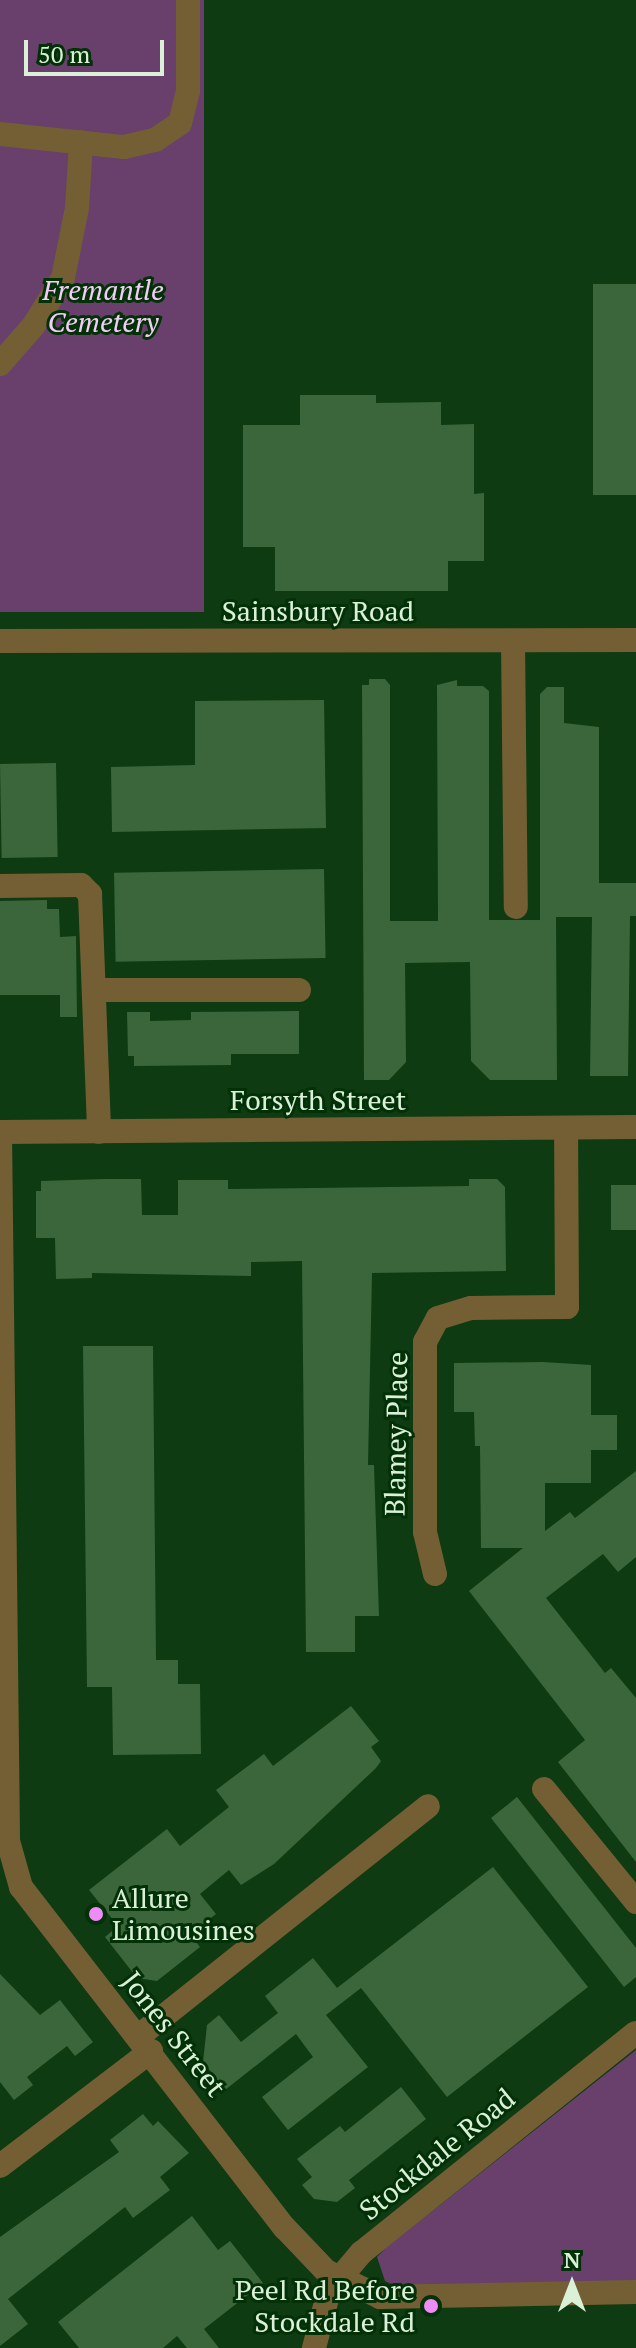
<!DOCTYPE html>
<html>
<head>
<meta charset="utf-8">
<style>
	body { margin:0 }
	#map { position:relative; width:636px; height:2348px; overflow:hidden; background:#0f3b12; font-family:"PT Serif",serif }
	div>[style] { position:absolute }
	.green>* { inset:0; background:#68406b; transform-origin:0 0 }
	.building>* { inset:0; background:#3b663b; transform-origin:0 0 }
	.minor>* { height:24px; margin:-12px; padding:0 12px; transform-origin:12px; border-radius:12px; background:#745f34 }
	.dots>* { width:22px; height:22px; translate:-50% -50%; box-sizing:border-box; border:4px solid #033107; border-radius:50% }
	span { translate:-50% -50%; white-space:nowrap; text-align:center; line-height:1.15; -webkit-text-stroke:6px #033107; paint-order:stroke }
	.park-label { font-size:28px; color:#f4cdf7; font-style:italic }
	.street-label { font-size:28px; color:#daf1d8 }
	.poi-label { font-size:28px; color:#daf1d8 }
	.left { translate:0 -50%; text-align:left }
	.right { translate:-100% -50%; text-align:right }
	.north { position:absolute; left:532px; top:2244px; width:80px; height:80px; -webkit-text-stroke:6px #033107; paint-order:stroke; rotate:0deg; font-size:22px; font-weight:700; line-height:32px; text-align:center; color:#daf1d8 }
	.north::after { content:''; display:block; margin:auto; width:28px; height:36px; background:#daf1d8; clip-path:polygon(50% 0,100% 100%,50% 72%,0 100%) }
	.scale { position:absolute; left:24px; top:40px; width:140px; height:36px; box-sizing:border-box; border:4px solid #daf1d8; border-top:0; padding-left:10px; font-size:24px; line-height:28px; white-space:nowrap; color:#daf1d8; -webkit-text-stroke:6px #033107; paint-order:stroke }
</style>
</head>
<body>
<div id="map">
	<div class="green">
		<i style="left:0;top:0;width:204px;height:612px"></i>
		<i style="clip-path:polygon(636px 2050px,636px 2282px,396px 2286px,385px 2281px,377px 2257px,387px 2247px)"></i>
	</div>
	<div class="building">
		<i style="left:593px;top:284px;width:43px;height:211px"></i>
		<i style="clip-path:polygon(300px 395px,376px 395px,376px 403px,441px 402px,441px 425px,474px 424px,474px 494px,484px 493px,484px 561px,448px 561px,448px 591px,275px 591px,275px 547px,243px 547px,243px 425px,300px 425px)"></i>
		<i style="clip-path:polygon(369px 679px,385px 679px,390px 685px,390px 921px,438px 921px,437px 685px,457px 680px,457px 686px,483px 686px,489px 691px,489px 920px,540px 920px,540px 694px,547px 687px,564px 687px,564px 723px,599px 727px,599px 883px,636px 883px,636px 916px,630px 916px,628px 1076px,590px 1076px,592px 917px,556px 917px,557px 1080px,490px 1080px,471px 1061px,470px 962px,405px 963px,406px 1062px,389px 1080px,364px 1080px,362px 685px,369px 685px)"></i>
		<i style="clip-path:polygon(324px 700px,326px 828px,112px 832px,111px 767px,195px 765px,195px 701px)"></i>
		<i style="left:56px;top:763px;width:94px;height:56px;rotate:89deg"></i>
		<i style="left:324px;top:869px;width:89px;height:210px;rotate:89deg"></i>
		<i style="clip-path:polygon(47px 900px,47px 909px,59px 909px,60px 937px,76px 936px,77px 1017px,60px 1017px,60px 995px,0 995px,0 901px)"></i>
		<i style="clip-path:polygon(299px 1011px,299px 1054px,231px 1054px,231px 1065px,134px 1066px,134px 1056px,128px 1056px,127px 1012px,150px 1012px,150px 1021px,191px 1020px,191px 1012px)"></i>
		<i style="clip-path:polygon(104px 1179px,141px 1179px,142px 1215px,178px 1215px,178px 1180px,228px 1180px,228px 1189px,469px 1186px,469px 1179px,497px 1179px,505px 1187px,506px 1271px,372px 1273px,368px 1465px,374px 1465px,379px 1616px,355px 1616px,355px 1652px,306px 1652px,302px 1261px,251px 1262px,251px 1276px,92px 1273px,92px 1278px,56px 1279px,55px 1238px,36px 1238px,36px 1191px,41px 1191px,41px 1181px)"></i>
		<i style="left:611px;top:1185px;width:25px;height:45px"></i>
		<i style="clip-path:polygon(83px 1346px,153px 1346px,156px 1660px,178px 1660px,178px 1684px,200px 1684px,201px 1754px,113px 1755px,112px 1687px,87px 1687px)"></i>
		<i style="clip-path:polygon(543px 1362px,591px 1365px,591px 1415px,617px 1415px,617px 1450px,591px 1450px,591px 1483px,545px 1483px,545px 1531px,570px 1512px,575px 1518px,636px 1471px,636px 1557px,618px 1572px,603px 1554px,546px 1598px,605px 1673px,611px 1668px,636px 1698px,636px 1862px,558px 1762px,585px 1740px,469px 1591px,523px 1548px,481px 1548px,480px 1446px,475px 1446px,474px 1412px,454px 1412px,454px 1363px)"></i>
		<i style="clip-path:polygon(351px 1706px,379px 1741px,371px 1747px,381px 1761px,376px 1768px,274px 1864px,241px 1885px,229px 1870px,200px 1894px,216px 1914px,190px 1934px,200px 1947px,157px 1981px,137px 1978px,105px 1937px,118px 1926px,89px 1890px,167px 1829px,180px 1846px,229px 1807px,216px 1790px,264px 1754px,273px 1766px)"></i>
		<i style="clip-path:polygon(517px 1797px,636px 1948px,636px 1977px,624px 1987px,491px 1818px)"></i>
		<i style="clip-path:polygon(493px 1867px,588px 1987px,447px 2097px,361px 1988px,326px 2015px,368px 2067px,288px 2130px,262px 2097px,313px 2057px,296px 2034px,225px 2090px,203px 2062px,207px 2025px,219px 2015px,241px 2042px,278px 2013px,265px 1996px,313px 1958px,337px 1988px)"></i>
		<i style="clip-path:polygon(0 1974px,40px 2015px,60px 2000px,93px 2042px,75px 2056px,67px 2046px,27px 2077px,33px 2085px,14px 2100px,0 2082px)"></i>
		<i style="clip-path:polygon(401px 2087px,426px 2119px,349px 2180px,355px 2188px,337px 2202px,314px 2199px,302px 2185px,312px 2177px,297px 2159px,340px 2126px,345px 2132px)"></i>
		<i style="clip-path:polygon(143px 2114px,153px 2126px,158px 2121px,189px 2153px,160px 2177px,170px 2190px,133px 2218px,125px 2207px,8px 2299px,28px 2324px,0 2346px,0 2237px,119px 2152px,110px 2140px)"></i>
		<i style="clip-path:polygon(192px 2216px,218px 2250px,230px 2241px,263px 2283px,204px 2329px,219px 2348px,187px 2348px,177px 2336px,163px 2348px,79px 2348px,58px 2322px)"></i>
	</div>
	<div class="minor">
		<i style="left:0;top:134px;width:125px;rotate:6deg"></i>
		<i style="left:124px;top:147px;width:32px;rotate:-13deg"></i>
		<i style="left:155px;top:140px;width:30px;rotate:-34deg"></i>
		<i style="left:180px;top:123px;width:33px;rotate:-76deg"></i>
		<i style="left:188px;top:91px;width:91px;rotate:-90deg"></i>
		<i style="left:0;top:364px;width:52px;rotate:-48.9deg"></i>
		<i style="left:34px;top:325px;width:55px;rotate:-58.3deg"></i>
		<i style="left:63px;top:278px;width:71px;rotate:-78.7deg"></i>
		<i style="left:77px;top:208px;width:66px;rotate:-86.5deg"></i>
		<i style="left:0;top:641px;width:636px;rotate:-0.09deg"></i>
		<i style="left:513px;top:641px;width:266px;rotate:89.4deg"></i>
		<i style="left:0;top:886px;width:81px;rotate:-0.7deg"></i>
		<i style="left:81px;top:885px;width:13px;rotate:45deg"></i>
		<i style="left:90px;top:894px;width:238px;rotate:87.8deg"></i>
		<i style="left:97px;top:990px;width:202px"></i>
		<i style="left:0;top:1132px;width:709px;rotate:89.35deg"></i>
		<i style="left:8px;top:1841px;width:48px;rotate:74.2deg"></i>
		<i style="left:21px;top:1887px;width:431px;rotate:52.3deg"></i>
		<i style="left:285px;top:2228px;width:59px;rotate:46.4deg"></i>
		<i style="left:326px;top:2271px;width:60px;rotate:25.7deg"></i>
		<i style="left:380px;top:2297px;width:256px;rotate:-1.1deg"></i>
		<i style="left:0;top:1132px;width:636px;rotate:-0.45deg"></i>
		<i style="left:435px;top:1574px;width:43px;rotate:-103.4deg"></i>
		<i style="left:425px;top:1532px;width:190px;rotate:-90deg"></i>
		<i style="left:425px;top:1342px;width:27px;rotate:-62deg"></i>
		<i style="left:438px;top:1318px;width:34px;rotate:-17deg"></i>
		<i style="left:471px;top:1308px;width:96px;rotate:-0.6deg"></i>
		<i style="left:567px;top:1307px;width:178px;rotate:-90.3deg"></i>
		<i style="left:544px;top:1789px;width:146px;rotate:50.8deg"></i>
		<i style="left:139px;top:2036px;width:369px;rotate:-38.5deg"></i>
		<i style="left:0;top:2166px;width:190px;rotate:-37.3deg"></i>
		<i style="left:314px;top:2348px;width:59px;rotate:-75.3deg"></i>
		<i style="left:329px;top:2291px;width:50px;rotate:-49.9deg"></i>
		<i style="left:361px;top:2253px;width:352px;rotate:-38.7deg"></i>
	</div>
	<div class="dots">
		<i style="left:96px;top:1914px;background:#ef8bf7"></i>
		<i style="left:431px;top:2306px;background:#ef8bf7"></i>
	</div>
	<div class="park-label">
		<span style="left:103px;top:306px">Fremantle<br>Cemetery</span>
	</div>
	<div class="street-label">
		<span style="left:318px;top:611px">Sainsbury Road</span>
		<span style="left:318px;top:1100px">Forsyth Street</span>
		<span style="left:396px;top:1434px;rotate:-89deg">Blamey Place</span>
		<span style="left:174px;top:2034px;rotate:52deg">Jones Street</span>
		<span style="left:437px;top:2154px;rotate:-39deg">Stockdale Road</span>
	</div>
	<div class="poi-label">
		<span class="left" style="left:112px;top:1914px">Allure<br>Limousines</span>
		<span class="right" style="left:415px;top:2306px">Peel Rd Before<br>Stockdale Rd</span>
	</div>
	<div class="north">N</div>
	<div class="scale">50 m</div>
</div>
</body>
</html>
